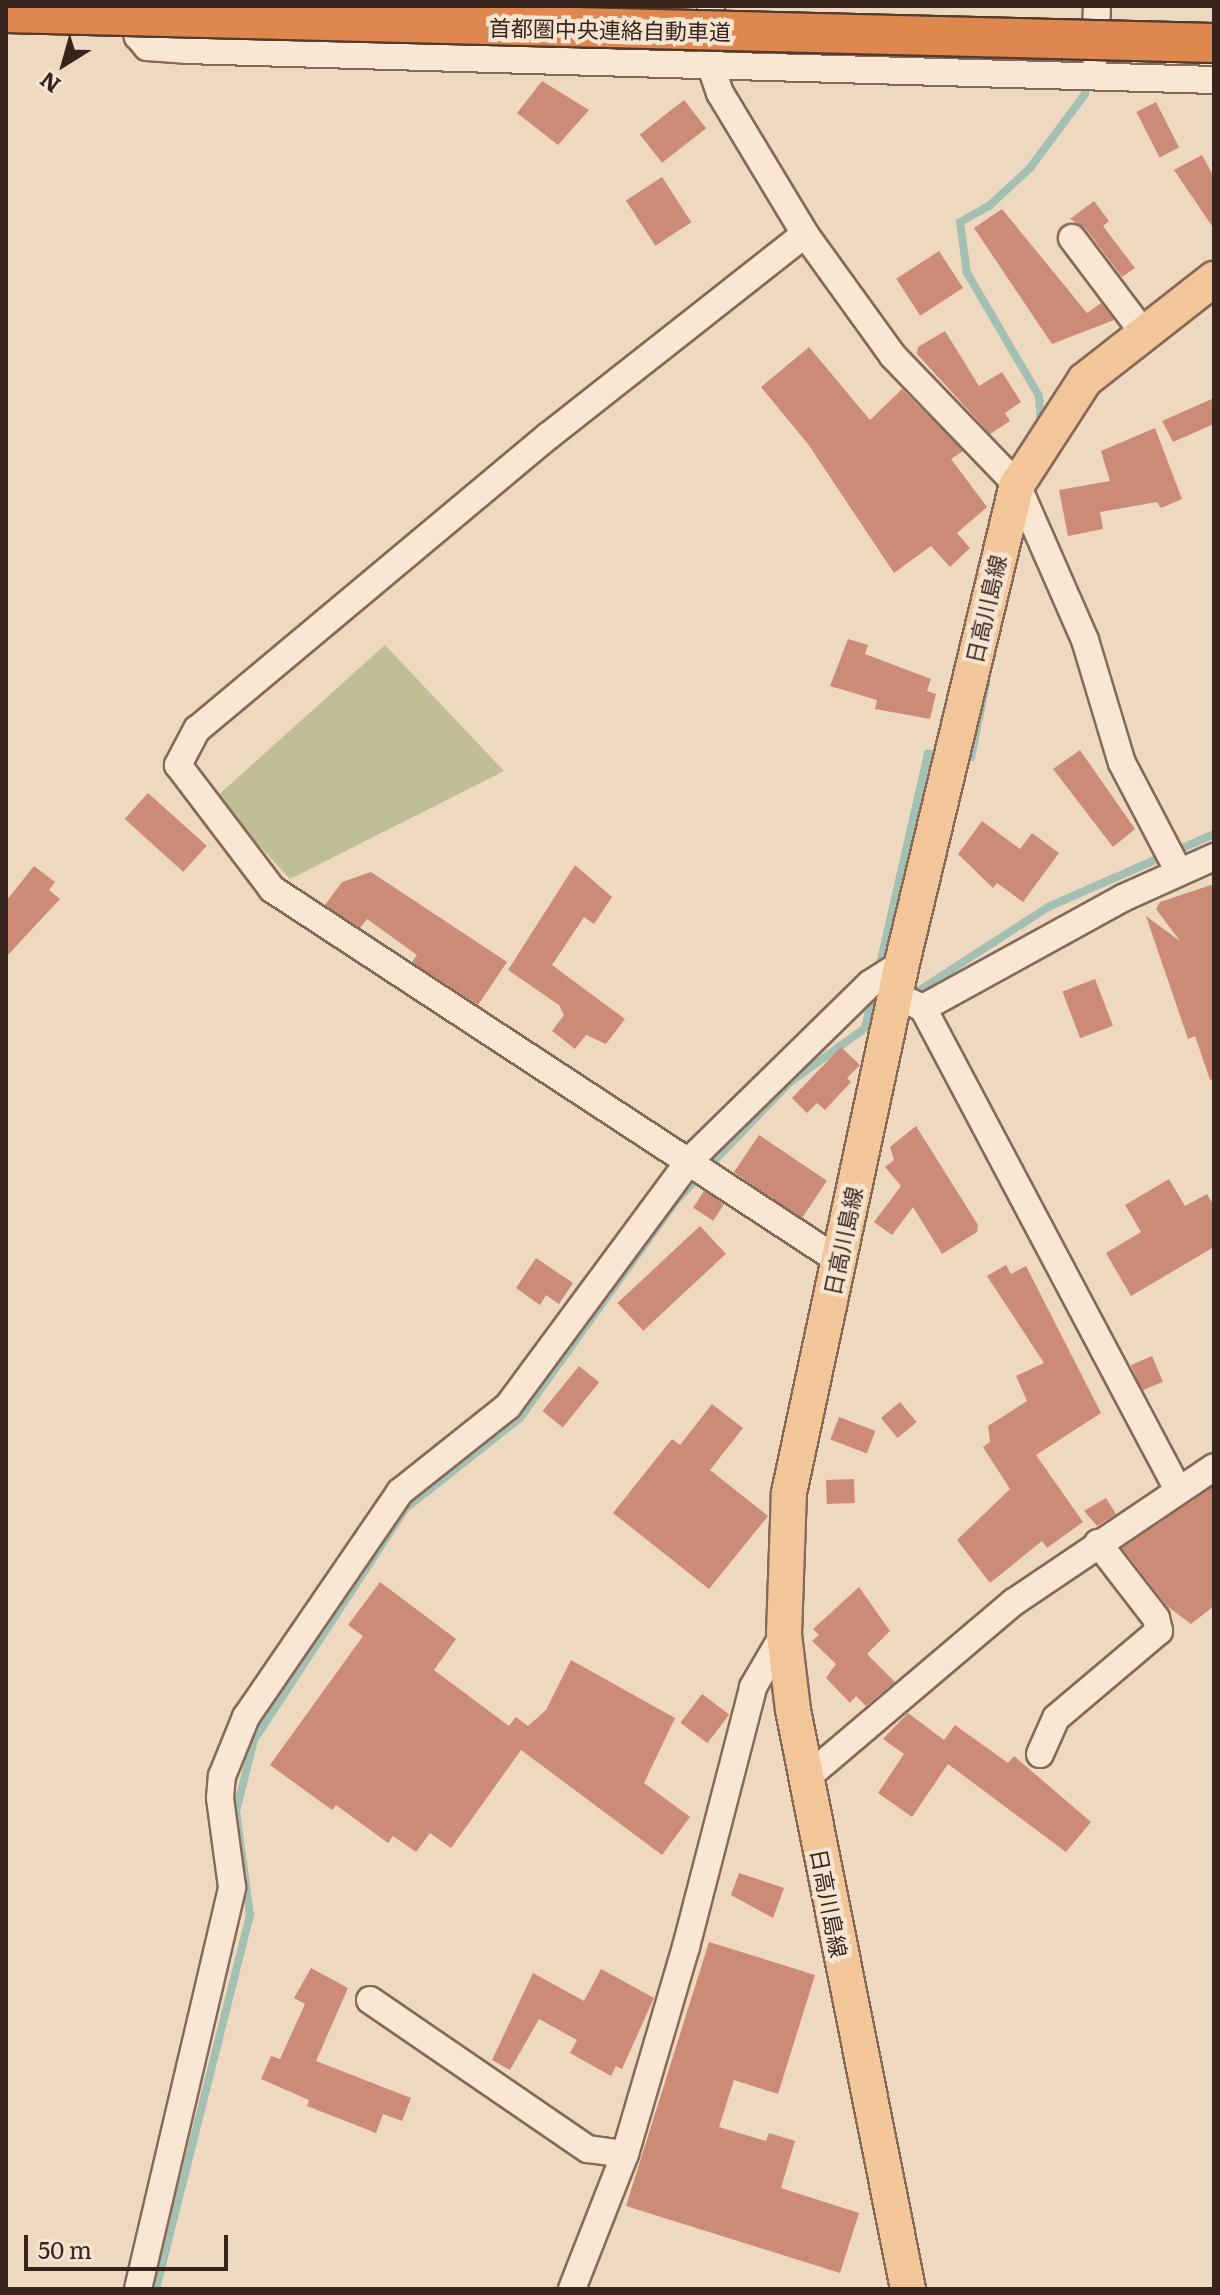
<!DOCTYPE html>
<html>
<head>
<meta charset="utf-8">
<style>
	body { margin:0 }
	#map { position:relative; width:1220px; height:2295px; overflow:hidden; background:#eed9c0; font-family:Literata,"Noto Sans JP",serif }
	div>[style] { position:absolute }
	.cemetery>* { inset:0; background:#c0be94 }
	.stream>* { height:8px; margin:-4px; padding:0 4px; transform-origin:4px; border-radius:4px; background:#a3c0b3 }
	.building>* { inset:0; background:#cc8b76; transform-origin:0 0 }
	.roads { filter:drop-shadow(2px 0 #876958) drop-shadow(-2px 0 #876958) drop-shadow(0 2px #876958) drop-shadow(0 -2px #876958) }
	.minor>* { height:26px; margin:-13px; padding:0 13px; transform-origin:13px; border-radius:13px; background:#f9e7d4 }
	.major>* { height:34px; margin:-17px; padding:0 17px; transform-origin:17px; border-radius:17px; background:#f2c698 }
	.bridges { filter:drop-shadow(2px 0 #54392d) drop-shadow(-2px 0 #54392d) drop-shadow(0 2px #54392d) drop-shadow(0 -2px #54392d) }
	.highway-bridge>* { height:38px; margin:-19px; padding:0 19px; transform-origin:19px; border-radius:19px; background:#de8850 }
	span { translate:-50% -50%; white-space:nowrap; text-align:center; line-height:1.15; -webkit-text-stroke:8px #f5e4d0; paint-order:stroke }
	.street-label { font-size:22px; color:#37251d }
	.frame { position:absolute; inset:0; border:8px solid #37251d; pointer-events:none }
	.north { position:absolute; left:24px; top:24px; width:80px; height:80px; -webkit-text-stroke:6px #f5e4d0; paint-order:stroke; rotate:217deg; font-size:22px; font-weight:700; line-height:32px; text-align:center; color:#37251d }
	.north::after { content:''; display:block; margin:auto; width:28px; height:36px; background:#37251d; clip-path:polygon(50% 0,100% 100%,50% 72%,0 100%) }
	.scale { position:absolute; left:24px; top:2235px; width:204px; height:36px; box-sizing:border-box; border:4px solid #37251d; border-top:0; padding-left:10px; font-size:24px; line-height:28px; white-space:nowrap; color:#37251d; -webkit-text-stroke:6px #f5e4d0; paint-order:stroke }
</style>
</head>
<body>
<div id="map">
	<div class="cemetery">
		<i style="clip-path:polygon(385px 645px,504px 771px,290px 879px,215px 798px)"></i>
	</div>
	<div class="stream">
		<i style="left:1041px;top:425px;width:29px;rotate:-94deg"></i>
		<i style="left:1039px;top:396px;width:143px;rotate:-120.3deg"></i>
		<i style="left:967px;top:273px;width:51px;rotate:-97.8deg"></i>
		<i style="left:960px;top:222px;width:33px;rotate:-29deg"></i>
		<i style="left:989px;top:206px;width:56px;rotate:-42.8deg"></i>
		<i style="left:1030px;top:168px;width:92px;rotate:-53.4deg"></i>
		<i style="left:1085px;top:94px;width:13px;rotate:-86deg"></i>
		<i style="left:959px;top:756px;width:12px;rotate:5deg"></i>
		<i style="left:971px;top:757px;width:75px;rotate:-78.4deg"></i>
		<i style="left:879px;top:969px;width:221px;rotate:-77.2deg"></i>
		<i style="left:928px;top:754px;width:18px;rotate:3deg"></i>
		<i style="left:909px;top:997px;width:166px;rotate:-32.9deg"></i>
		<i style="left:1048px;top:907px;width:181px;rotate:-23.7deg"></i>
		<i style="left:865px;top:1028px;width:39px;rotate:-77deg"></i>
		<i style="left:156px;top:2289px;width:386px;rotate:-75.9deg"></i>
		<i style="left:250px;top:1915px;width:104px;rotate:-97.7deg"></i>
		<i style="left:236px;top:1812px;width:74px;rotate:-76deg"></i>
		<i style="left:254px;top:1740px;width:277px;rotate:-56.8deg"></i>
		<i style="left:406px;top:1508px;width:145px;rotate:-38.3deg"></i>
		<i style="left:520px;top:1418px;width:267px;rotate:-54.3deg"></i>
		<i style="left:676px;top:1201px;width:165px;rotate:-46.2deg"></i>
		<i style="left:790px;top:1082px;width:108px;rotate:-35.6deg"></i>
	</div>
	<div class="building">
		<i style="clip-path:polygon(542px 81px,589px 110px,558px 145px,517px 113px)"></i>
		<i style="left:684px;top:100px;width:36px;height:56px;rotate:52deg"></i>
		<i style="left:1156px;top:102px;width:51px;height:22px;rotate:63deg"></i>
		<i style="clip-path:polygon(1202px 155px,1214px 177px,1214px 229px,1174px 170px)"></i>
		<i style="left:662px;top:177px;width:54px;height:43px;rotate:57deg"></i>
		<i style="clip-path:polygon(1094px 201px,1109px 221px,1103px 226px,1135px 268px,1122px 277px,1085px 228px,1070px 219px)"></i>
		<i style="clip-path:polygon(1002px 209px,1087px 313px,1101px 303px,1114px 320px,1052px 344px,974px 228px)"></i>
		<i style="left:939px;top:251px;width:44px;height:51px;rotate:57deg"></i>
		<i style="clip-path:polygon(945px 331px,979px 386px,1002px 372px,1021px 402px,1005px 413px,1010px 421px,990px 434px,917px 354px,918px 347px)"></i>
		<i style="clip-path:polygon(809px 347px,870px 420px,902px 389px,963px 451px,951px 459px,987px 507px,957px 533px,970px 548px,950px 567px,931px 546px,894px 573px,808px 444px,761px 387px)"></i>
		<i style="clip-path:polygon(1214px 398px,1214px 424px,1173px 442px,1162px 421px)"></i>
		<i style="clip-path:polygon(1155px 428px,1182px 499px,1161px 508px,1157px 502px,1100px 512px,1103px 529px,1068px 536px,1059px 490px,1110px 481px,1101px 451px)"></i>
		<i style="clip-path:polygon(848px 639px,868px 645px,865px 654px,931px 679px,927px 691px,936px 694px,930px 719px,875px 709px,877px 700px,830px 686px)"></i>
		<i style="clip-path:polygon(1080px 750px,1135px 829px,1113px 847px,1053px 769px)"></i>
		<i style="left:148px;top:793px;width:79px;height:35px;rotate:42deg"></i>
		<i style="clip-path:polygon(982px 821px,1020px 849px,1032px 833px,1059px 853px,1023px 902px,997px 883px,993px 888px,958px 854px)"></i>
		<i style="clip-path:polygon(575px 865px,612px 897px,594px 924px,584px 917px,552px 965px,625px 1019px,606px 1044px,586px 1035px,575px 1049px,552px 1031px,564px 1015px,559px 1005px,508px 970px)"></i>
		<i style="clip-path:polygon(34px 866px,55px 882px,49px 890px,60px 899px,6px 957px,6px 901px)"></i>
		<i style="clip-path:polygon(371px 872px,507px 962px,478px 1005px,412px 962px,417px 955px,367px 919px,360px 928px,325px 905px,342px 882px)"></i>
		<i style="clip-path:polygon(1214px 884px,1214px 1079px,1210px 1080px,1195px 1036px,1188px 1039px,1146px 916px,1180px 941px,1156px 909px,1160px 902px)"></i>
		<i style="left:1095px;top:979px;width:50px;height:35px;rotate:69deg"></i>
		<i style="clip-path:polygon(841px 1047px,860px 1065px,847px 1078px,851px 1082px,825px 1110px,817px 1103px,807px 1113px,792px 1098px)"></i>
		<i style="clip-path:polygon(916px 1126px,978px 1225px,977px 1232px,942px 1254px,913px 1207px,892px 1235px,874px 1222px,901px 1186px,885px 1167px,894px 1160px,890px 1147px)"></i>
		<i style="left:759px;top:1135px;width:82px;height:45px;rotate:34deg"></i>
		<i style="clip-path:polygon(1169px 1179px,1185px 1206px,1207px 1194px,1214px 1206px,1214px 1247px,1131px 1296px,1106px 1253px,1141px 1232px,1125px 1205px)"></i>
		<i style="left:704px;top:1191px;width:24px;height:20px;rotate:33deg"></i>
		<i style="left:700px;top:1226px;width:38px;height:113px;rotate:47deg"></i>
		<i style="clip-path:polygon(536px 1258px,573px 1283px,559px 1304px,546px 1295px,540px 1305px,516px 1288px)"></i>
		<i style="clip-path:polygon(1006px 1265px,1011px 1274px,1026px 1266px,1101px 1413px,1036px 1455px,1083px 1522px,1047px 1548px,1042px 1541px,990px 1583px,957px 1540px,1010px 1489px,983px 1447px,990px 1442px,988px 1426px,1027px 1401px,1016px 1376px,1044px 1363px,987px 1276px)"></i>
		<i style="left:1152px;top:1356px;width:28px;height:23px;rotate:67deg"></i>
		<i style="left:579px;top:1366px;width:26px;height:58px;rotate:39deg"></i>
		<i style="left:900px;top:1402px;width:26px;height:25px;rotate:50deg"></i>
		<i style="clip-path:polygon(712px 1404px,743px 1428px,710px 1470px,768px 1516px,709px 1589px,613px 1513px,672px 1439px,680px 1445px)"></i>
		<i style="left:839px;top:1417px;width:39px;height:24px;rotate:21deg"></i>
		<i style="left:854px;top:1479px;width:24px;height:28px;rotate:88deg"></i>
		<i style="clip-path:polygon(1214px 1486px,1214px 1606px,1191px 1624px,1167px 1606px,1122px 1548px)"></i>
		<i style="clip-path:polygon(1106px 1498px,1116px 1514px,1097px 1526px,1084px 1511px)"></i>
		<i style="clip-path:polygon(380px 1582px,456px 1639px,434px 1670px,509px 1726px,516px 1717px,528px 1726px,546px 1710px,571px 1660px,675px 1718px,644px 1783px,690px 1817px,662px 1855px,521px 1750px,451px 1848px,430px 1833px,416px 1852px,393px 1836px,388px 1843px,336px 1805px,332px 1810px,270px 1765px,363px 1636px,348px 1625px)"></i>
		<i style="clip-path:polygon(859px 1587px,890px 1631px,867px 1654px,895px 1682px,866px 1706px,856px 1696px,850px 1703px,826px 1678px,836px 1664px,812px 1641px,819px 1635px,813px 1629px)"></i>
		<i style="left:702px;top:1694px;width:34px;height:36px;rotate:37deg"></i>
		<i style="clip-path:polygon(908px 1713px,944px 1740px,955px 1725px,1008px 1763px,1014px 1756px,1091px 1822px,1066px 1852px,948px 1764px,912px 1817px,878px 1793px,904px 1754px,883px 1739px)"></i>
		<i style="clip-path:polygon(739px 1873px,784px 1888px,773px 1918px,731px 1895px)"></i>
		<i style="clip-path:polygon(709px 1942px,815px 1975px,778px 2094px,734px 2080px,719px 2127px,766px 2141px,769px 2133px,795px 2141px,781px 2188px,859px 2213px,840px 2273px,626px 2206px)"></i>
		<i style="clip-path:polygon(311px 1968px,348px 1988px,316px 2061px,411px 2098px,402px 2121px,383px 2114px,376px 2133px,307px 2106px,309px 2100px,261px 2079px,271px 2056px,280px 2059px,305px 2004px,294px 1998px)"></i>
		<i style="clip-path:polygon(601px 1969px,654px 1998px,622px 2069px,616px 2066px,611px 2076px,570px 2053px,577px 2040px,539px 2019px,510px 2070px,492px 2060px,533px 1973px,584px 2001px)"></i>
	</div>
	<div class="roads">
		<div class="minor">
			<i style="left:153px;top:6px;width:34px;rotate:117deg"></i>
			<i style="left:138px;top:36px;width:14px;rotate:51deg"></i>
			<i style="left:147px;top:47px;width:39px;rotate:4deg"></i>
			<i style="left:186px;top:50px;width:1028px;rotate:1.67deg"></i>
			<i style="left:711px;top:6px;width:58px;rotate:91deg"></i>
			<i style="left:710px;top:64px;width:31px;rotate:71deg"></i>
			<i style="left:720px;top:93px;width:165px;rotate:58.9deg"></i>
			<i style="left:805px;top:234px;width:150px;rotate:54.2deg"></i>
			<i style="left:893px;top:356px;width:179px;rotate:46.1deg"></i>
			<i style="left:1017px;top:485px;width:169px;rotate:66.3deg"></i>
			<i style="left:1085px;top:640px;width:128px;rotate:73.3deg"></i>
			<i style="left:1122px;top:763px;width:123px;rotate:62.4deg"></i>
			<i style="left:1095px;top:56px;width:50px;rotate:-87.7deg"></i>
			<i style="left:805px;top:234px;width:327px;rotate:141.8deg"></i>
			<i style="left:548px;top:436px;width:457px;rotate:140.1deg"></i>
			<i style="left:197px;top:729px;width:41px;rotate:117.8deg"></i>
			<i style="left:178px;top:765px;width:156px;rotate:52.8deg"></i>
			<i style="left:272px;top:889px;width:677px;rotate:33.24deg"></i>
			<i style="left:1072px;top:238px;width:116px;rotate:53deg"></i>
			<i style="left:908px;top:1001px;width:17px;rotate:25deg"></i>
			<i style="left:923px;top:1008px;width:230px;rotate:-28.8deg"></i>
			<i style="left:1125px;top:897px;width:98px;rotate:-24.2deg"></i>
			<i style="left:923px;top:1008px;width:543px;rotate:62.11deg"></i>
			<i style="left:1040px;top:1754px;width:39px;rotate:-66deg"></i>
			<i style="left:1056px;top:1718px;width:135px;rotate:-40.2deg"></i>
			<i style="left:1159px;top:1631px;width:13px;rotate:-103deg"></i>
			<i style="left:1156px;top:1618px;width:95px;rotate:-127.7deg"></i>
			<i style="left:805px;top:1779px;width:274px;rotate:-40.3deg"></i>
			<i style="left:1014px;top:1602px;width:241px;rotate:-34deg"></i>
			<i style="left:370px;top:2000px;width:264px;rotate:34.4deg"></i>
			<i style="left:588px;top:2149px;width:37px;rotate:8deg"></i>
			<i style="left:138px;top:2289px;width:413px;rotate:-76.8deg"></i>
			<i style="left:232px;top:1887px;width:90px;rotate:-97.7deg"></i>
			<i style="left:220px;top:1798px;width:22px;rotate:-85deg"></i>
			<i style="left:222px;top:1776px;width:64px;rotate:-67.9deg"></i>
			<i style="left:246px;top:1717px;width:273px;rotate:-55.6deg"></i>
			<i style="left:400px;top:1492px;width:138px;rotate:-38.5deg"></i>
			<i style="left:508px;top:1406px;width:306px;rotate:-53.5deg"></i>
			<i style="left:690px;top:1160px;width:252px;rotate:-44.4deg"></i>
			<i style="left:870px;top:984px;width:38px;rotate:-33deg"></i>
			<i style="left:572px;top:2289px;width:145px;rotate:-68.6deg"></i>
			<i style="left:625px;top:2154px;width:216px;rotate:-73.6deg"></i>
			<i style="left:686px;top:1947px;width:268px;rotate:-75.5deg"></i>
			<i style="left:753px;top:1687px;width:61px;rotate:-59.7deg"></i>
		</div>
		<div class="major">
			<i style="left:908px;top:2289px;width:590px;rotate:-101.23deg"></i>
			<i style="left:793px;top:1710px;width:77px;rotate:-96.8deg"></i>
			<i style="left:784px;top:1634px;width:141px;rotate:-88deg"></i>
			<i style="left:789px;top:1493px;width:542px;rotate:-77.96deg"></i>
			<i style="left:902px;top:963px;width:492px;rotate:-76.5deg"></i>
			<i style="left:1017px;top:485px;width:125px;rotate:-57.1deg"></i>
			<i style="left:1085px;top:380px;width:164px;rotate:-38.1deg"></i>
		</div>
	</div>
	<div class="bridges">
		<div class="highway-bridge">
			<i style="left:6px;top:13px;width:1208px;rotate:1.42deg"></i>
		</div>
	</div>
	<div class="street-label">
		<span style="left:610px;top:29px;rotate:1deg">首都圏中央連絡自動車道</span>
		<span style="left:985px;top:609px;rotate:-77deg">日高川島線</span>
		<span style="left:842px;top:1241px;rotate:-78deg">日高川島線</span>
		<span style="left:830px;top:1903px;rotate:79deg">日高川島線</span>
	</div>
	<div class="frame"></div>
	<div class="north">N</div>
	<div class="scale">50 m</div>
</div>
</body>
</html>
